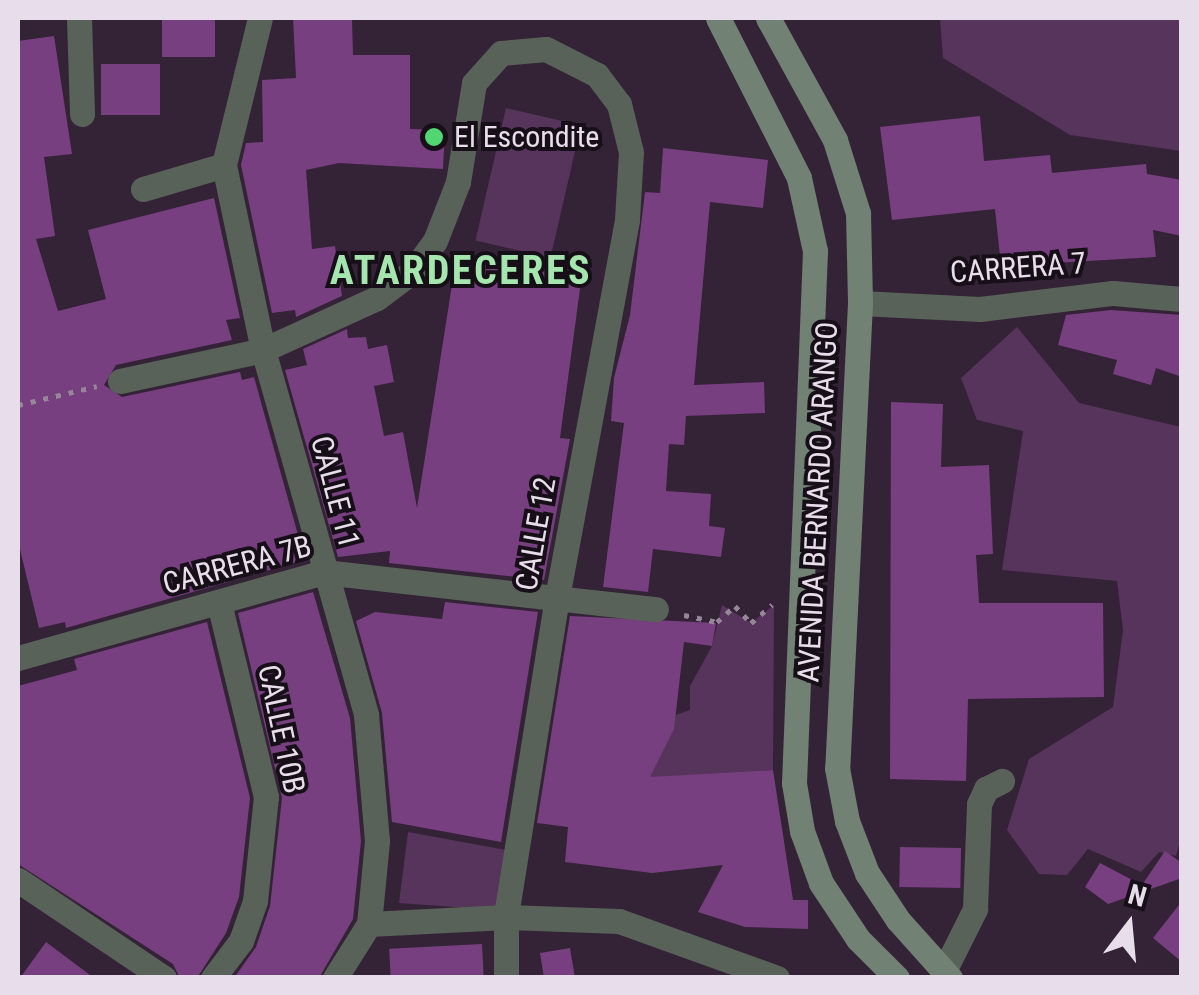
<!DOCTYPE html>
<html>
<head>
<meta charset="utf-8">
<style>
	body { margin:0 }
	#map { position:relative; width:1199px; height:995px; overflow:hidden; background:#342336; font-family:"Roboto Condensed",sans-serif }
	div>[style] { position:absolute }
	.green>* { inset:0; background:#57345c; transform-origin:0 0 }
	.building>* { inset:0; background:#773e80; transform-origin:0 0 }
	.path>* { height:5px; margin-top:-2.5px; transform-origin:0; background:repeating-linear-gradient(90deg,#958797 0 5px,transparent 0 13px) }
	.street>* { height:25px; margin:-12.5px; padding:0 12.5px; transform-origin:12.5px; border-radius:12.5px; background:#586259 }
	.secondary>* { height:25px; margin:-12.5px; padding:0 12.5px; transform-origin:12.5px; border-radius:12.5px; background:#718173 }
	.dots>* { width:28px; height:28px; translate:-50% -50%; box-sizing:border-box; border:5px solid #170f18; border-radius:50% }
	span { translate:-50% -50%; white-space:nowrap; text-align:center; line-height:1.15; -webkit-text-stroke:8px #170f18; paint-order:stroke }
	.poi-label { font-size:30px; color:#e8ddea }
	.left { translate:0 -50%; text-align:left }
	.street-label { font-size:30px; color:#e8ddea }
	.district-label { font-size:40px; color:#a5e6af; font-weight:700; letter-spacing:2.5px }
	.frame { position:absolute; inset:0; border:20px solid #e8ddea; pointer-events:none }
	.north { position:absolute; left:1079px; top:875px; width:100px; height:100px; -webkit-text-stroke:8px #170f18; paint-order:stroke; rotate:16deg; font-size:28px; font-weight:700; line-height:40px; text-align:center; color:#e8ddea }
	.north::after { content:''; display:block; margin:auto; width:35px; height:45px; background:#e8ddea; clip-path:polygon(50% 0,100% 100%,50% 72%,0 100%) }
</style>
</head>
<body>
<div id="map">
	<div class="green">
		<i style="clip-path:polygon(940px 18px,1181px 18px,1181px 151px,1070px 135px,943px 58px)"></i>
		<i style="left:506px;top:108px;width:77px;height:136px;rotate:13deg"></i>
		<i style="clip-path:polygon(1017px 327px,1079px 403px,1181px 427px,1181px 838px,1176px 856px,1159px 852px,1141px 872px,1088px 849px,1067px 875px,1039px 874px,1007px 830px,1029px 759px,1113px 707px,1123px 630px,1117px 581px,1002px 570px,1023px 431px,977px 420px,961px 378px)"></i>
		<i style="clip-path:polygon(722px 605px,751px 623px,774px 605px,773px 770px,644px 778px,676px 715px,690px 710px,690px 686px,712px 646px)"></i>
		<i style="clip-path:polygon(408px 832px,506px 850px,496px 910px,399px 903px)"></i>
	</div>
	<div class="building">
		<i style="left:162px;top:18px;width:53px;height:39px"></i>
		<i style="clip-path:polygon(293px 18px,352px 18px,353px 55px,410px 55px,410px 129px,445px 130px,443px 169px,339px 163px,306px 170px,312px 249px,335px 246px,342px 296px,296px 317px,295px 310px,272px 313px,241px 165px,246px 143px,263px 142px,262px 80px,296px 78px)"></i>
		<i style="clip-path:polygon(54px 36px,72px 154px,44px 157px,55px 236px,36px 239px,58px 311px,106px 299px,88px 230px,214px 198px,240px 318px,226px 320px,232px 340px,116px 365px,104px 385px,122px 397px,240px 372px,242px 380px,254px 377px,305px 560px,66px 628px,65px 622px,39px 628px,18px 541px,18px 41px)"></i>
		<i style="left:101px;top:64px;width:59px;height:51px"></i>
		<i style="clip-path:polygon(980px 116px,984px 161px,1050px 155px,1052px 173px,1146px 164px,1147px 174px,1182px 180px,1182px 236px,1153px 230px,1156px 257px,1001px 266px,995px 209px,892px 220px,880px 127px)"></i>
		<i style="clip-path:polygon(663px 148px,768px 160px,763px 208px,710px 202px,694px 385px,764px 382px,765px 413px,686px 416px,684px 445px,669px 444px,666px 491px,711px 494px,709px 526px,725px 528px,721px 557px,653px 549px,648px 592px,603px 587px,624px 423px,611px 421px,614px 378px,630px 315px,645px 192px,660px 193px)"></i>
		<i style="clip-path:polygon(456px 259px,582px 274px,560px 438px,570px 439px,544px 580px,389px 563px,390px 551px,338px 557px,285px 370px,307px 365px,303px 349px,347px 329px,348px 338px,366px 337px,368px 349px,387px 345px,394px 382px,374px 386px,384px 436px,403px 432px,417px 508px)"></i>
		<i style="clip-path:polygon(1111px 310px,1182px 315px,1182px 377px,1156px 368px,1151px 385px,1113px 374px,1117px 360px,1058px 345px,1066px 315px)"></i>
		<i style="clip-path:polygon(891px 402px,943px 404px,941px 467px,989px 465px,993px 554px,976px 555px,979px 603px,1103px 603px,1104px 697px,968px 699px,966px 781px,890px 779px)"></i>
		<i style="clip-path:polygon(313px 592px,350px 718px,361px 841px,353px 919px,319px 978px,234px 978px,256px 947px,270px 906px,282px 798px,238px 613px)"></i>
		<i style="clip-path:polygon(445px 602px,538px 612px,501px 842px,392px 822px,382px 713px,356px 621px,375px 612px,442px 619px)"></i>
		<i style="clip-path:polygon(570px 616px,716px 623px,712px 646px,684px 642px,674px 729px,650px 777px,773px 770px,793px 900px,808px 900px,808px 929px,745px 927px,698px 912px,723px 865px,652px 873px,565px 862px,568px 827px,537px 823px)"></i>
		<i style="clip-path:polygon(207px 622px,250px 798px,239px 897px,226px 933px,197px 978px,180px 978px,173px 964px,18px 864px,18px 686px,77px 670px,74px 659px)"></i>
		<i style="left:961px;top:848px;width:40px;height:61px;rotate:91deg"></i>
		<i style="clip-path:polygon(1165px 851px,1182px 863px,1182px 878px,1108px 904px,1085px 887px,1100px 863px,1142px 885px)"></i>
		<i style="clip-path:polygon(1182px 901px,1182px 962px,1153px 938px)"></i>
		<i style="clip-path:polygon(46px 942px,94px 978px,20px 978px)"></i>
		<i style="left:482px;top:944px;width:34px;height:93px;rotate:87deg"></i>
		<i style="clip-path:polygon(570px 948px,575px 978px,544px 978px,540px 953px)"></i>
	</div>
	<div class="path">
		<i style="left:18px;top:405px;width:81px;rotate:-13.5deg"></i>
		<i style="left:684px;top:615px;width:34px;rotate:12deg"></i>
		<i style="left:717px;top:622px;width:24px;rotate:-42deg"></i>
		<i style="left:735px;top:606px;width:23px;rotate:47deg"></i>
		<i style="left:751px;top:623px;width:28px;rotate:-41deg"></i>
	</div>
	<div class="street">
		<i style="left:79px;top:18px;width:96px;rotate:88.2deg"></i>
		<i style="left:260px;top:18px;width:151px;rotate:103.8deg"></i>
		<i style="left:224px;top:165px;width:189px;rotate:78.1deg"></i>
		<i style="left:263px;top:350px;width:379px;rotate:74.2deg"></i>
		<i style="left:366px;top:715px;width:126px;rotate:85deg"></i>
		<i style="left:377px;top:841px;width:83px;rotate:95.5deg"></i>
		<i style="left:369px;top:924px;width:64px;rotate:122.2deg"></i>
		<i style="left:143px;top:189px;width:84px;rotate:-16.5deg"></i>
		<i style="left:860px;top:303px;width:120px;rotate:2.9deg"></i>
		<i style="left:980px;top:309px;width:134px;rotate:-6.9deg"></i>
		<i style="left:1113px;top:293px;width:69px;rotate:5deg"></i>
		<i style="left:120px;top:381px;width:146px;rotate:-12.2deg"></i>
		<i style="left:263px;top:350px;width:125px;rotate:-24.5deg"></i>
		<i style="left:377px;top:298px;width:45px;rotate:-36.9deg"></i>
		<i style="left:413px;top:271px;width:37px;rotate:-54deg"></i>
		<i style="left:435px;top:241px;width:63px;rotate:-68.7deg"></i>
		<i style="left:458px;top:182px;width:100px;rotate:-80.8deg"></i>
		<i style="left:474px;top:83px;width:40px;rotate:-48deg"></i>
		<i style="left:501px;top:53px;width:45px;rotate:-5.1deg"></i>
		<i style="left:546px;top:49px;width:57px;rotate:27deg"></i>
		<i style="left:597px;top:75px;width:36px;rotate:53deg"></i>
		<i style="left:619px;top:104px;width:49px;rotate:76deg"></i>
		<i style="left:631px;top:152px;width:68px;rotate:93.4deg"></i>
		<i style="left:627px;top:220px;width:383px;rotate:100.5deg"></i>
		<i style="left:557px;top:597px;width:324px;rotate:99.1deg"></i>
		<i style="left:506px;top:917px;width:61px;rotate:90deg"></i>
		<i style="left:18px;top:658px;width:318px;rotate:-15.7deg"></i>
		<i style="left:324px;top:572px;width:334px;rotate:6.4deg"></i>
		<i style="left:18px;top:880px;width:176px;rotate:33.9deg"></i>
		<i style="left:369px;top:924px;width:137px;rotate:-2.9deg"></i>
		<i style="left:506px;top:917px;width:113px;rotate:2deg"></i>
		<i style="left:619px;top:921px;width:168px;rotate:19.8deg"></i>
		<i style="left:943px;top:973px;width:72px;rotate:-63.4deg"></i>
		<i style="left:975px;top:909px;width:105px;rotate:-87.8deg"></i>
		<i style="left:979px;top:804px;width:17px;rotate:-65deg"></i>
		<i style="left:986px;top:789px;width:18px;rotate:-27deg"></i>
		<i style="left:213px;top:978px;width:46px;rotate:-52.9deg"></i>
		<i style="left:241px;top:941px;width:42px;rotate:-70.7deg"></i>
		<i style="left:255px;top:901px;width:105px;rotate:-84deg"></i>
		<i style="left:266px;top:797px;width:200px;rotate:-103.6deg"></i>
	</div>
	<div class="secondary">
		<i style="left:718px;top:18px;width:179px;rotate:63.1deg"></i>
		<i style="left:799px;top:178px;width:75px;rotate:77.6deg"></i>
		<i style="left:815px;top:251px;width:532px;rotate:92.26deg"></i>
		<i style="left:794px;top:783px;width:49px;rotate:80.5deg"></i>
		<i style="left:802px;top:831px;width:55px;rotate:69.9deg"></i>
		<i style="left:821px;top:883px;width:67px;rotate:56.5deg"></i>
		<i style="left:858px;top:939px;width:55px;rotate:45deg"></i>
		<i style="left:768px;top:18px;width:139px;rotate:61.2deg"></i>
		<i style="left:835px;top:140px;width:77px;rotate:72.5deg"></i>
		<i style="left:858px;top:213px;width:90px;rotate:88.7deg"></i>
		<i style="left:860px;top:303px;width:466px;rotate:92.8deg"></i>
		<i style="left:837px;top:768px;width:54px;rotate:79.3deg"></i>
		<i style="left:847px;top:821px;width:56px;rotate:69deg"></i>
		<i style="left:867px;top:873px;width:56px;rotate:56.6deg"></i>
		<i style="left:898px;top:920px;width:78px;rotate:48.1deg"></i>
	</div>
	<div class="dots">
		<i style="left:434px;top:137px;background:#52d673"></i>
	</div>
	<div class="poi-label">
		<span class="left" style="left:454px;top:137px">El Escondite</span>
	</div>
	<div class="street-label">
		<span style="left:1018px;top:268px;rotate:-4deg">CARRERA 7</span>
		<span style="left:335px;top:492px;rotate:75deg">CALLE 11</span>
		<span style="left:818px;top:502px;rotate:-87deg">AVENIDA BERNARDO ARANGO</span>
		<span style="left:536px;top:534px;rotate:-80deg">CALLE 12</span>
		<span style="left:237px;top:565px;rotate:-15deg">CARRERA 7B</span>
		<span style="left:281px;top:729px;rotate:78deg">CALLE 10B</span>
	</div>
	<div class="district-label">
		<span style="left:461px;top:271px">ATARDECERES</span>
	</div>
	<div class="frame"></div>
	<div class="north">N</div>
</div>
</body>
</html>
